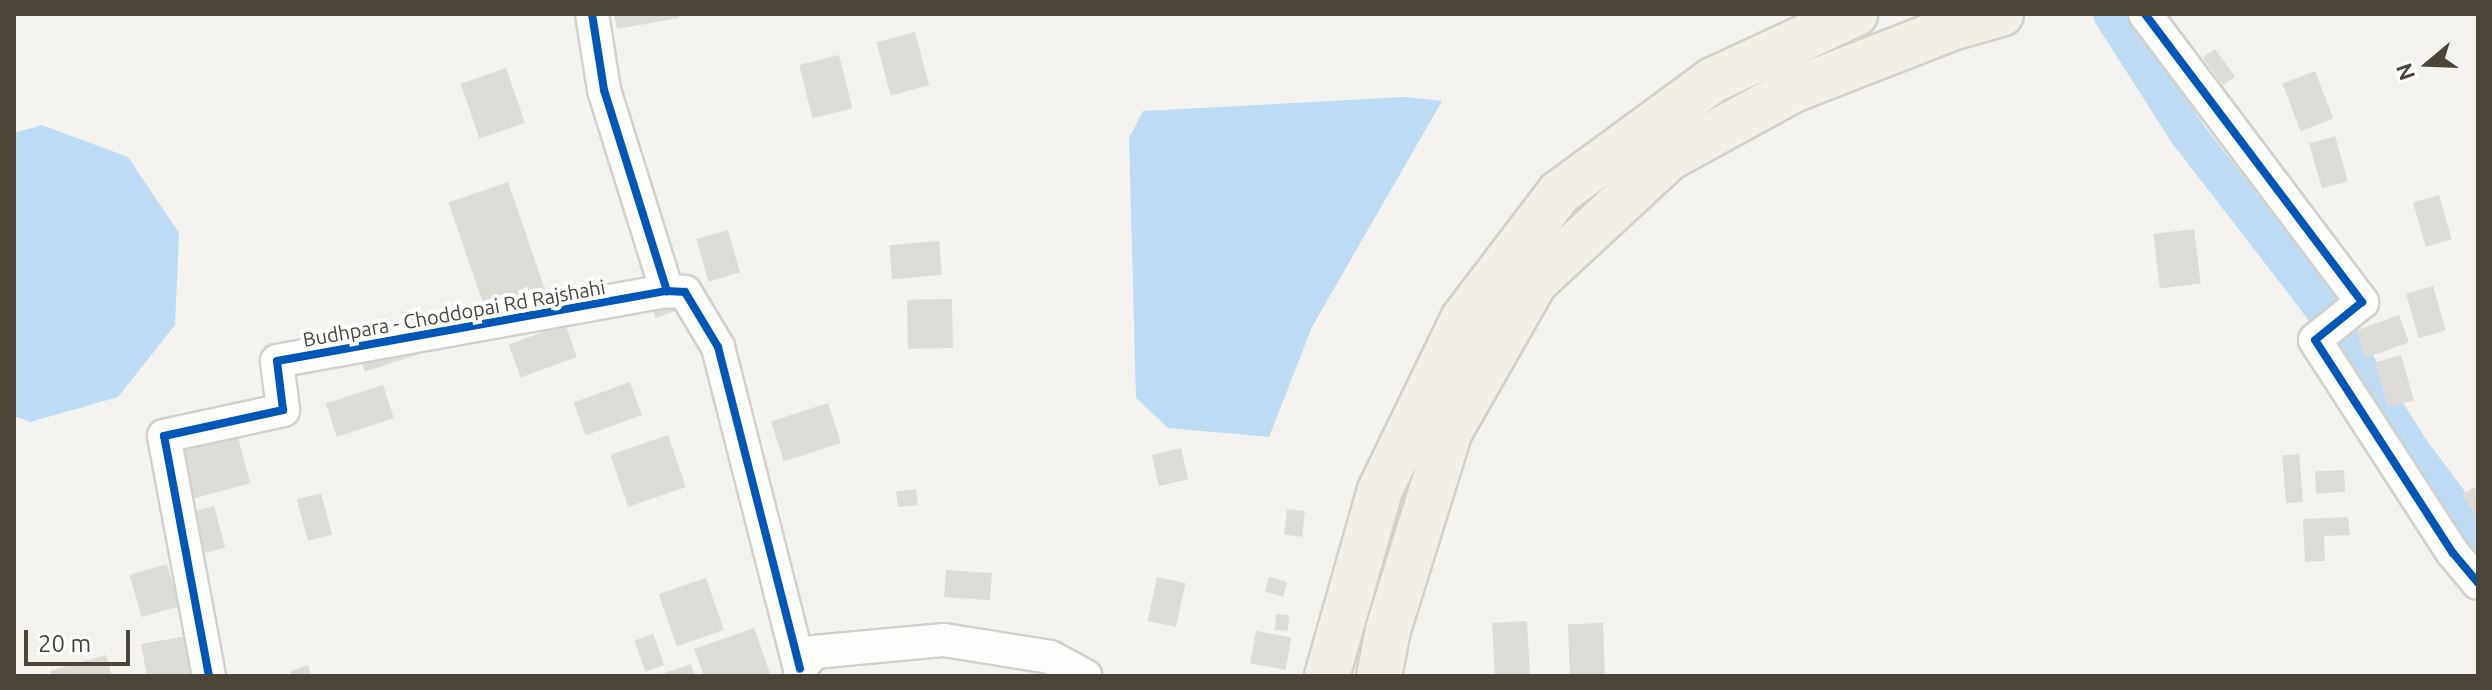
<!DOCTYPE html>
<html>
<head>
<meta charset="utf-8">
<style>
	body { margin:0 }
	#map { position:relative; width:2492px; height:690px; overflow:hidden; background:#f3f2ee; font-family:Ubuntu,sans-serif }
	div>[style] { position:absolute }
	.water>* { inset:0; background:#bddcf3 }
	.canal>* { height:36px; margin:-18px; padding:0 18px; transform-origin:18px; border-radius:18px; background:#bddcf3 }
	.building>* { inset:0; background:#dddbd6; transform-origin:0 0 }
	.roads { filter:drop-shadow(2px 0 #d1d0cb) drop-shadow(-2px 0 #d1d0cb) drop-shadow(0 2px #d1d0cb) drop-shadow(0 -2px #d1d0cb) }
	.street>* { height:32px; margin:-16px; padding:0 16px; transform-origin:16px; border-radius:16px; background:#fdfdfc }
	.primary>* { height:44px; margin:-22px; padding:0 22px; transform-origin:22px; border-radius:22px; background:#f2efe6 }
	.cycleway>* { height:8px; margin:-4px; padding:0 4px; transform-origin:4px; border-radius:4px; background:#0057b8 }
	span { translate:-50% -50%; white-space:nowrap; text-align:center; line-height:1.15; -webkit-text-stroke:8px #fff; paint-order:stroke }
	.street-label { font-size:20px; color:#4b4438 }
	.frame { position:absolute; inset:0; border:16px solid #4b4438; pointer-events:none }
	.north { position:absolute; left:2388px; top:24px; width:80px; height:80px; -webkit-text-stroke:6px #fff; paint-order:stroke; rotate:251deg; font-size:22px; font-weight:700; line-height:32px; text-align:center; color:#4b4438 }
	.north::after { content:''; display:block; margin:auto; width:28px; height:36px; background:#4b4438; clip-path:polygon(50% 0,100% 100%,50% 72%,0 100%) }
	.scale { position:absolute; left:24px; top:630px; width:106px; height:36px; box-sizing:border-box; border:4px solid #4b4438; border-top:0; padding-left:10px; font-size:24px; line-height:28px; white-space:nowrap; color:#4b4438; -webkit-text-stroke:6px #fff; paint-order:stroke }
</style>
</head>
<body>
<div id="map">
	<div class="water">
		<i style="clip-path:polygon(1406px 97px,1442px 101px,1312px 327px,1269px 437px,1168px 428px,1136px 398px,1129px 138px,1143px 111px)"></i>
		<i style="clip-path:polygon(42px 125px,128px 157px,179px 233px,175px 325px,118px 397px,30px 422px,14px 416px,14px 133px)"></i>
	</div>
	<div class="canal">
		<i style="left:2111px;top:14px;width:141px;rotate:57.4deg"></i>
		<i style="left:2187px;top:133px;width:212px;rotate:52.3deg"></i>
		<i style="left:2317px;top:301px;width:179px;rotate:57.6deg"></i>
		<i style="left:2413px;top:452px;width:109px;rotate:53.2deg"></i>
	</div>
	<div class="building">
		<i style="clip-path:polygon(614px 14px,679px 14px,679px 18px,617px 29px)"></i>
		<i style="left:915px;top:32px;width:55px;height:40px;rotate:75deg"></i>
		<i style="left:2215px;top:49px;width:34px;height:15px;rotate:54deg"></i>
		<i style="left:839px;top:55px;width:55px;height:41px;rotate:76deg"></i>
		<i style="left:506px;top:68px;width:58px;height:48px;rotate:71deg"></i>
		<i style="left:2315px;top:71px;width:51px;height:35px;rotate:69deg"></i>
		<i style="left:2335px;top:136px;width:47px;height:27px;rotate:74deg"></i>
		<i style="left:508px;top:182px;width:118px;height:63px;rotate:71deg"></i>
		<i style="left:2439px;top:195px;width:46px;height:27px;rotate:74deg"></i>
		<i style="left:2194px;top:229px;width:55px;height:41px;rotate:83deg"></i>
		<i style="left:728px;top:230px;width:44px;height:33px;rotate:74deg"></i>
		<i style="left:939px;top:241px;width:34px;height:50px;rotate:85deg"></i>
		<i style="left:664px;top:280px;width:33px;height:21px;rotate:70deg"></i>
		<i style="left:2433px;top:286px;width:46px;height:28px;rotate:74deg"></i>
		<i style="left:952px;top:299px;width:49px;height:45px;rotate:89deg"></i>
		<i style="left:2399px;top:315px;width:29px;height:46px;rotate:70deg"></i>
		<i style="left:411px;top:320px;width:35px;height:60px;rotate:72deg"></i>
		<i style="left:565px;top:324px;width:35px;height:60px;rotate:70deg"></i>
		<i style="left:2401px;top:355px;width:47px;height:27px;rotate:74deg"></i>
		<i style="left:630px;top:382px;width:35px;height:60px;rotate:70deg"></i>
		<i style="left:383px;top:385px;width:35px;height:60px;rotate:72deg"></i>
		<i style="left:828px;top:403px;width:42px;height:60px;rotate:72deg"></i>
		<i style="left:236px;top:430px;width:55px;height:60px;rotate:75deg"></i>
		<i style="left:668px;top:435px;width:55px;height:61px;rotate:71deg"></i>
		<i style="left:1181px;top:448px;width:32px;height:30px;rotate:77deg"></i>
		<i style="left:2299px;top:454px;width:48px;height:17px;rotate:85deg"></i>
		<i style="left:2344px;top:470px;width:22px;height:29px;rotate:87deg"></i>
		<i style="clip-path:polygon(2474px 487px,2478px 494px,2478px 519px,2462px 495px)"></i>
		<i style="left:916px;top:489px;width:16px;height:20px;rotate:83deg"></i>
		<i style="left:321px;top:493px;width:43px;height:25px;rotate:75deg"></i>
		<i style="left:214px;top:506px;width:43px;height:25px;rotate:75deg"></i>
		<i style="left:1287px;top:509px;width:18px;height:26px;rotate:6deg"></i>
		<i style="clip-path:polygon(2348px 517px,2350px 535px,2324px 536px,2325px 561px,2305px 562px,2303px 519px)"></i>
		<i style="left:167px;top:564px;width:44px;height:39px;rotate:74deg"></i>
		<i style="left:946px;top:570px;width:46px;height:27px;rotate:4deg"></i>
		<i style="left:1157px;top:577px;width:29px;height:45px;rotate:12deg"></i>
		<i style="left:1269px;top:577px;width:19px;height:15px;rotate:16deg"></i>
		<i style="left:706px;top:578px;width:55px;height:50px;rotate:71deg"></i>
		<i style="left:1276px;top:614px;width:13px;height:16px;rotate:4deg"></i>
		<i style="left:1527px;top:621px;width:55px;height:35px;rotate:87deg"></i>
		<i style="left:1603px;top:623px;width:53px;height:35px;rotate:88deg"></i>
		<i style="clip-path:polygon(754px 628px,771px 676px,704px 676px,694px 649px)"></i>
		<i style="left:1256px;top:631px;width:36px;height:33px;rotate:10deg"></i>
		<i style="clip-path:polygon(198px 634px,207px 676px,147px 676px,141px 644px)"></i>
		<i style="left:653px;top:634px;width:33px;height:20px;rotate:70deg"></i>
		<i style="clip-path:polygon(106px 655px,112px 676px,52px 676px,50px 671px)"></i>
		<i style="clip-path:polygon(691px 664px,695px 676px,656px 676px)"></i>
		<i style="clip-path:polygon(308px 665px,311px 676px,292px 676px,290px 671px)"></i>
	</div>
	<div class="roads">
		<div class="street">
			<i style="left:592px;top:14px;width:77px;rotate:81deg"></i>
			<i style="left:604px;top:90px;width:211px;rotate:72.6deg"></i>
			<i style="left:667px;top:291px;width:18px;rotate:3deg"></i>
			<i style="left:685px;top:292px;width:64px;rotate:59deg"></i>
			<i style="left:718px;top:347px;width:332px;rotate:75.7deg"></i>
			<i style="left:2145px;top:14px;width:361px;rotate:53deg"></i>
			<i style="left:2362px;top:302px;width:60px;rotate:141deg"></i>
			<i style="left:2315px;top:340px;width:254px;rotate:57.1deg"></i>
			<i style="left:2453px;top:553px;width:39px;rotate:50deg"></i>
			<i style="left:209px;top:676px;width:244px;rotate:-100.6deg"></i>
			<i style="left:164px;top:436px;width:122px;rotate:-12.3deg"></i>
			<i style="left:283px;top:410px;width:49px;rotate:-97deg"></i>
			<i style="left:277px;top:361px;width:396px;rotate:-10.2deg"></i>
			<i style="left:800px;top:676px;width:7px;rotate:-90deg"></i>
			<i style="left:800px;top:669px;width:22px;rotate:-51deg"></i>
			<i style="left:814px;top:652px;width:131px;rotate:-5.3deg"></i>
			<i style="left:944px;top:640px;width:107px;rotate:9.1deg"></i>
			<i style="left:1050px;top:657px;width:40px;rotate:28deg"></i>
		</div>
		<div class="primary">
			<i style="left:1327px;top:676px;width:193px;rotate:-74.1deg"></i>
			<i style="left:1380px;top:490px;width:190px;rotate:-64.1deg"></i>
			<i style="left:1463px;top:319px;width:158px;rotate:-52.7deg"></i>
			<i style="left:1559px;top:193px;width:191px;rotate:-36.3deg"></i>
			<i style="left:1713px;top:80px;width:157px;rotate:-24.9deg"></i>
			<i style="left:1379px;top:676px;width:47px;rotate:-78.9deg"></i>
			<i style="left:1388px;top:630px;width:208px;rotate:-72.7deg"></i>
			<i style="left:1450px;top:431px;width:172px;rotate:-60.3deg"></i>
			<i style="left:1535px;top:282px;width:183px;rotate:-42.8deg"></i>
			<i style="left:1669px;top:158px;width:141px;rotate:-28.7deg"></i>
			<i style="left:1793px;top:90px;width:174px;rotate:-21.3deg"></i>
			<i style="left:1955px;top:27px;width:48px;rotate:-15.8deg"></i>
		</div>
	</div>
	<div class="cycleway">
		<i style="left:592px;top:14px;width:77px;rotate:81deg"></i>
		<i style="left:604px;top:90px;width:211px;rotate:72.6deg"></i>
		<i style="left:667px;top:291px;width:18px;rotate:3deg"></i>
		<i style="left:685px;top:292px;width:64px;rotate:59deg"></i>
		<i style="left:718px;top:347px;width:332px;rotate:75.7deg"></i>
		<i style="left:2145px;top:14px;width:361px;rotate:53deg"></i>
		<i style="left:2362px;top:302px;width:60px;rotate:141deg"></i>
		<i style="left:2315px;top:340px;width:254px;rotate:57.1deg"></i>
		<i style="left:2453px;top:553px;width:39px;rotate:50deg"></i>
		<i style="left:209px;top:676px;width:244px;rotate:-100.6deg"></i>
		<i style="left:164px;top:436px;width:122px;rotate:-12.3deg"></i>
		<i style="left:283px;top:410px;width:49px;rotate:-97deg"></i>
		<i style="left:277px;top:361px;width:396px;rotate:-10.2deg"></i>
	</div>
	<div class="street-label">
		<span style="left:454px;top:313px;rotate:-10deg">Budhpara - Choddopai Rd Rajshahi</span>
	</div>
	<div class="frame"></div>
	<div class="north">N</div>
	<div class="scale">20 m</div>
</div>
</body>
</html>
